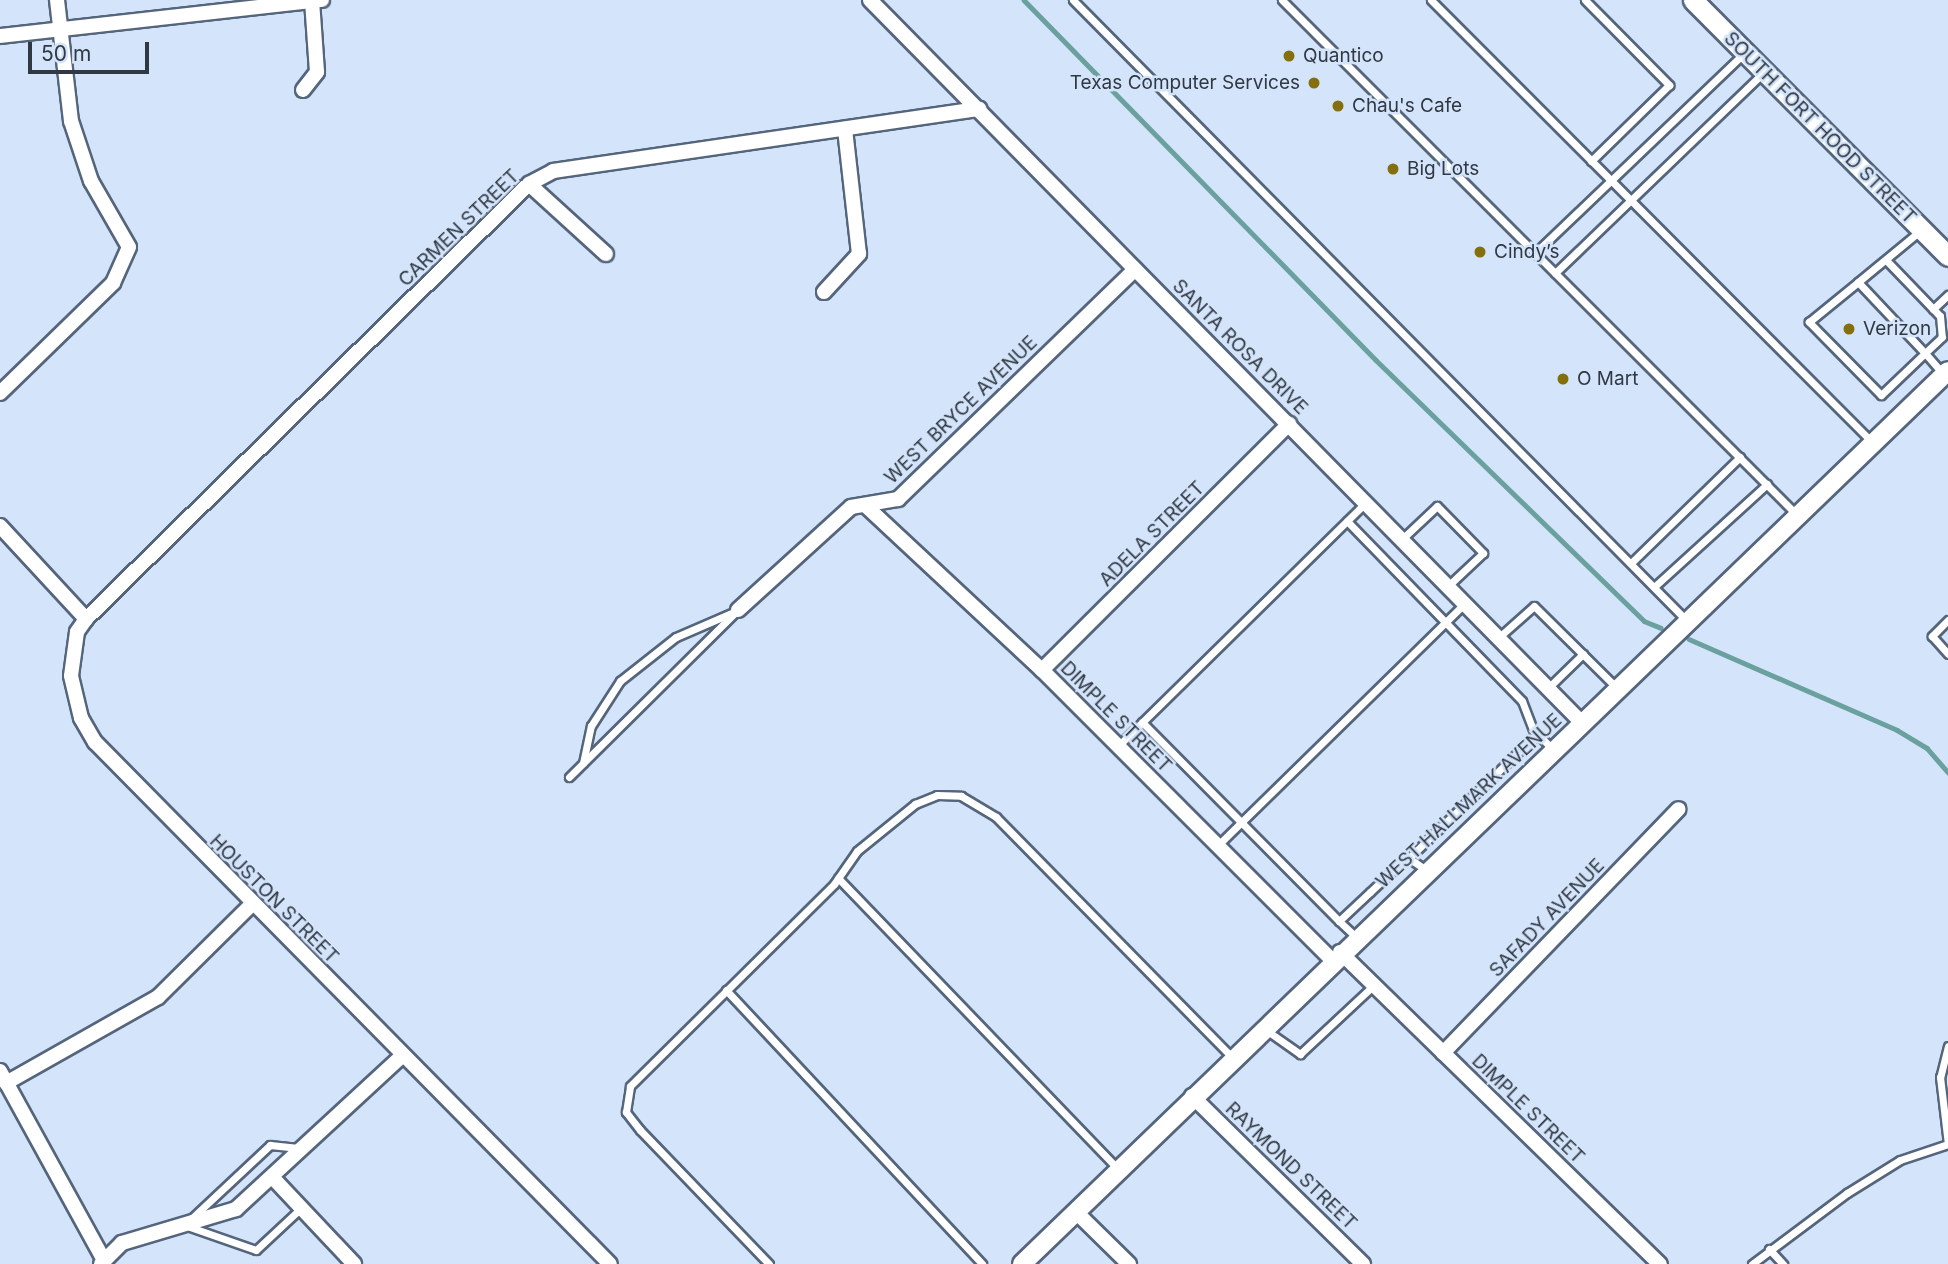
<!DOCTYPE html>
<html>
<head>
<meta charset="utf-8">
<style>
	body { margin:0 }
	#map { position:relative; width:1948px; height:1264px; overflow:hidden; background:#d4e4fa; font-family:Inter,sans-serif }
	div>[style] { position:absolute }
	.stream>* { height:4.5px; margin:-2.25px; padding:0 2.25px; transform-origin:2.25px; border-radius:2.25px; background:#6aa09d }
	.roads { filter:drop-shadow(2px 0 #54657c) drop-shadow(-2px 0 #54657c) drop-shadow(0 2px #54657c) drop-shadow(0 -2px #54657c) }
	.service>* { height:7px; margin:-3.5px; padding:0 3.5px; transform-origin:3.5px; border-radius:3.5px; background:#fff }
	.minor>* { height:14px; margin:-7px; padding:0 7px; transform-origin:7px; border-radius:7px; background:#fff }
	.tertiary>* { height:18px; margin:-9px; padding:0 9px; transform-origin:9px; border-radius:9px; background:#fff }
	.secondary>* { height:19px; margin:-9.5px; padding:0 9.5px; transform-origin:9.5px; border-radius:9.5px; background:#fff }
	.dots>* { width:19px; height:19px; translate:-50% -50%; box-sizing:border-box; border:4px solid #d4e4fa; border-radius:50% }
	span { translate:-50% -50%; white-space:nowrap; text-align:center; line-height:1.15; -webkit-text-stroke:5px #d4e4fa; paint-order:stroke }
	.poi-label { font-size:19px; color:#303843 }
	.left { translate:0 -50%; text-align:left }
	.right { translate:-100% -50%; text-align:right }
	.street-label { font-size:19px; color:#303843 }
	.scale { position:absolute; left:28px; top:42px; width:121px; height:32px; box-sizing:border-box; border:4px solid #303843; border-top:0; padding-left:9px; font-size:21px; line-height:24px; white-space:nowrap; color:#303843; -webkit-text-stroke:5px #d4e4fa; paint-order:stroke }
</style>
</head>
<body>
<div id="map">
	<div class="stream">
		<i style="left:1024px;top:0;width:503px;rotate:45.64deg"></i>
		<i style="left:1376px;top:360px;width:374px;rotate:44.2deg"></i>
		<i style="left:1644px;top:621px;width:18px;rotate:22deg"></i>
		<i style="left:1689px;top:639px;width:227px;rotate:23.6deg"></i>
		<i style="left:1897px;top:730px;width:35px;rotate:31deg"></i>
		<i style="left:1927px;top:748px;width:32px;rotate:49deg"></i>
	</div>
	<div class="roads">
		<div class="service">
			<i style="left:1073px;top:0;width:873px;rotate:45.32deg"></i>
			<i style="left:1282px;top:0;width:730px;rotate:45deg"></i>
			<i style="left:1431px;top:0;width:626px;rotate:45.06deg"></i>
			<i style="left:1585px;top:0;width:120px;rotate:45.3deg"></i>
			<i style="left:1669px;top:85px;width:109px;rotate:135.7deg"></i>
			<i style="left:1535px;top:253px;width:289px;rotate:-43.7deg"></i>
			<i style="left:1887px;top:261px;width:76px;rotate:46.1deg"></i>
			<i style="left:1940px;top:316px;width:21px;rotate:85deg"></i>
			<i style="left:1942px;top:337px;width:23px;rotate:137deg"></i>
			<i style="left:1925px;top:353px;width:61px;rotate:136.3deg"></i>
			<i style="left:1881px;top:395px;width:103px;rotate:-134.6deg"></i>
			<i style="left:1809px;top:322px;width:63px;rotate:-39.2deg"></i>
			<i style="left:1858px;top:282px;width:98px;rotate:46.7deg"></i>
			<i style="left:1925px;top:353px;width:29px;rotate:49deg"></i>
			<i style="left:1555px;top:273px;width:290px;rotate:-43.9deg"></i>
			<i style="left:1858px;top:282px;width:82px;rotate:-39.5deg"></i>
			<i style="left:1933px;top:309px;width:21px;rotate:-43deg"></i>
			<i style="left:1347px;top:521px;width:251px;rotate:45.8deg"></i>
			<i style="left:1522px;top:701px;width:30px;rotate:69deg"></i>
			<i style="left:1533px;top:729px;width:29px;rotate:46deg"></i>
			<i style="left:1402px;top:539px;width:48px;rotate:-43.3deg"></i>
			<i style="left:1437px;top:506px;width:66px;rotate:45.6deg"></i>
			<i style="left:1483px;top:553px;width:48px;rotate:136.7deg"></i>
			<i style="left:1631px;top:563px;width:152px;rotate:-44.2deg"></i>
			<i style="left:1654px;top:587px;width:153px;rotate:-42.3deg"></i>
			<i style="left:1948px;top:620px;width:23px;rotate:135deg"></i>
			<i style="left:1932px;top:636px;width:24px;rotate:48deg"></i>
			<i style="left:1498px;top:638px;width:48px;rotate:-41.6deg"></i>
			<i style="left:1534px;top:606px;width:117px;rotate:44.7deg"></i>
			<i style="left:1548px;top:688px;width:49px;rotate:-44.2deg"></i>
			<i style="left:1142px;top:722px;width:280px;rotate:45.3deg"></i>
			<i style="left:1118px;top:746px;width:348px;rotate:-44.5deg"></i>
			<i style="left:583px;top:763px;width:38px;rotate:-78deg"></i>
			<i style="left:591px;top:726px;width:54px;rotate:-57.2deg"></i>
			<i style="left:620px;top:681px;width:71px;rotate:-38.2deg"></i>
			<i style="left:676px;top:637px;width:63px;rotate:-23.3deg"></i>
			<i style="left:569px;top:777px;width:238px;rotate:-44.7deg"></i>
			<i style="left:1218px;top:845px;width:344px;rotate:-44.4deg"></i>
			<i style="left:1410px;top:857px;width:177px;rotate:-44.1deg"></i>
			<i style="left:838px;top:878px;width:404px;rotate:46.1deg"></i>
			<i style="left:1355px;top:936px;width:22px;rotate:-137deg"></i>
			<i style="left:1339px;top:921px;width:42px;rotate:-43.1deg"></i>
			<i style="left:1370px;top:892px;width:51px;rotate:-43.4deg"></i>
			<i style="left:1407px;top:857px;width:23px;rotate:34deg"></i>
			<i style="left:726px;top:990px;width:375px;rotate:46.9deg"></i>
			<i style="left:1266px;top:1030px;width:42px;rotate:35.2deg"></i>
			<i style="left:1300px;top:1054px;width:100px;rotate:-43deg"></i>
			<i style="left:1948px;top:1046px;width:32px;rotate:104deg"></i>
			<i style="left:1940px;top:1077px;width:67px;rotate:83.2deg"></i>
			<i style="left:192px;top:1218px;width:107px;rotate:-43.1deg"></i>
			<i style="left:270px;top:1145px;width:31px;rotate:6deg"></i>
			<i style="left:187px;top:1226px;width:73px;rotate:19.2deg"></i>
			<i style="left:256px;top:1250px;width:62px;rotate:-43deg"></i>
			<i style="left:1769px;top:1249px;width:21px;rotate:47deg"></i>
			<i style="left:769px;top:1264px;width:186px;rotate:-133.9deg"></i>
			<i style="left:640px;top:1130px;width:23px;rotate:-128deg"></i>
			<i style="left:626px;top:1112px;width:26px;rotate:-81deg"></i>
			<i style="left:630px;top:1086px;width:287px;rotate:-44.7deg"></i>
			<i style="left:834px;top:884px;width:40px;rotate:-55.1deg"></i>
			<i style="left:857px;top:851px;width:75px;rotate:-39deg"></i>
			<i style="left:915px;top:804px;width:24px;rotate:-22deg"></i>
			<i style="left:937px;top:795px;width:24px;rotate:2deg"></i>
			<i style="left:961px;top:796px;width:41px;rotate:31deg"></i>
			<i style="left:996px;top:817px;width:337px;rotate:45.5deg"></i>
			<i style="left:1752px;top:1264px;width:119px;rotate:-36.8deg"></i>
			<i style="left:1847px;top:1193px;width:62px;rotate:-31.9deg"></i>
			<i style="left:1900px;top:1160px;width:51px;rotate:-18.4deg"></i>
		</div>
		<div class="minor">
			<i style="left:870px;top:0;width:1015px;rotate:45.44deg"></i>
			<i style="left:0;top:36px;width:324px;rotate:-6.4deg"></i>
			<i style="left:303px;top:90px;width:23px;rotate:-52deg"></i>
			<i style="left:317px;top:72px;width:71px;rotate:-94deg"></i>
			<i style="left:529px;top:184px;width:104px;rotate:42.3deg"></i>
			<i style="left:824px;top:292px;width:52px;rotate:-47.4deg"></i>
			<i style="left:859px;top:254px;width:126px;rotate:-96.4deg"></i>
			<i style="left:0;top:393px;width:158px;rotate:-44.2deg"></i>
			<i style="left:113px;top:283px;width:39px;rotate:-66deg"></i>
			<i style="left:129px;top:247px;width:76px;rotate:-119.9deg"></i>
			<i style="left:91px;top:181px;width:63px;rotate:-108.4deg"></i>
			<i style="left:71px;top:121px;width:122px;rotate:-96.6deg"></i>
			<i style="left:867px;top:507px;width:239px;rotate:43deg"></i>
			<i style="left:1042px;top:670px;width:410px;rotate:45deg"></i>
			<i style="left:0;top:526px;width:127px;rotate:47.2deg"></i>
			<i style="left:86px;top:619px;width:16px;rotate:125deg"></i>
			<i style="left:77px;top:632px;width:44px;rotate:97.8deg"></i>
			<i style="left:71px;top:676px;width:43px;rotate:76.6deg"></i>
			<i style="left:81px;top:718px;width:28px;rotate:60deg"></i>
			<i style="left:95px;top:742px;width:733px;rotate:45.39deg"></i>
			<i style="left:738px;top:610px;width:153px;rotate:-42.3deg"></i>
			<i style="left:851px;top:507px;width:48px;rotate:-9.7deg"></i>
			<i style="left:898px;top:499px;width:330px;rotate:-44.1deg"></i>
			<i style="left:86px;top:619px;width:621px;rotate:-44.48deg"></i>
			<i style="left:529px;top:184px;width:27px;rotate:-28deg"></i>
			<i style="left:553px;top:171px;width:431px;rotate:-8.3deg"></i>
			<i style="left:1042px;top:670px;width:349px;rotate:-44.9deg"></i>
			<i style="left:1340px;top:952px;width:447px;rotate:44.3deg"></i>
			<i style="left:1443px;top:1053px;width:339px;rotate:-46deg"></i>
			<i style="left:0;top:1071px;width:216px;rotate:61.2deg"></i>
			<i style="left:6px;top:1083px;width:175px;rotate:-29.5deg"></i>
			<i style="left:158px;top:997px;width:131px;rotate:-44.7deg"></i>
			<i style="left:1192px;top:1096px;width:240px;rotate:44.5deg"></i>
			<i style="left:274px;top:1179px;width:117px;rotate:46.7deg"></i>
			<i style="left:1075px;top:1211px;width:76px;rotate:44.5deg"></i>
			<i style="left:101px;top:1264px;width:30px;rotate:-45deg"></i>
			<i style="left:122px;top:1243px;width:119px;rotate:-16.6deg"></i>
			<i style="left:236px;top:1209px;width:227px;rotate:-42.7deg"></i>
		</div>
		<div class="tertiary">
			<i style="left:1022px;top:1264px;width:1286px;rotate:-43.96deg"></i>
		</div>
		<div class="secondary">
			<i style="left:1693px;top:0;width:361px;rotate:45.1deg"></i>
		</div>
	</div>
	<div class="dots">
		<i style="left:1289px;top:56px;background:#856e0c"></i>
		<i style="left:1314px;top:83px;background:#856e0c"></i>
		<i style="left:1338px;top:106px;background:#856e0c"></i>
		<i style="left:1393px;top:169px;background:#856e0c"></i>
		<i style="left:1480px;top:252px;background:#856e0c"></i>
		<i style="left:1849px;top:329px;background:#856e0c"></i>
		<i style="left:1563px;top:379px;background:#856e0c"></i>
	</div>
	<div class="poi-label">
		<span class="left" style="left:1303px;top:56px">Quantico</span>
		<span class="right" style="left:1300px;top:83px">Texas Computer Services</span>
		<span class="left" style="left:1352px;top:106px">Chau's Cafe</span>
		<span class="left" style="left:1407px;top:169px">Big Lots</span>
		<span class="left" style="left:1494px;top:252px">Cindy’s</span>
		<span class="left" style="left:1863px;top:329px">Verizon</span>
		<span class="left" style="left:1577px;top:379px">O Mart</span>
	</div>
	<div class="street-label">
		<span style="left:1820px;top:128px;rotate:45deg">SOUTH FORT HOOD STREET</span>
		<span style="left:459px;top:228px;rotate:-44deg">CARMEN STREET</span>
		<span style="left:1240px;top:347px;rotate:45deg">SANTA ROSA DRIVE</span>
		<span style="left:961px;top:410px;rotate:-44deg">WEST BRYCE AVENUE</span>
		<span style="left:1152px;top:534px;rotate:-45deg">ADELA STREET</span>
		<span style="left:1116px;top:717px;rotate:45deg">DIMPLE STREET</span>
		<span style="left:1469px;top:801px;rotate:-43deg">WEST HALLMARK AVENUE</span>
		<span style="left:274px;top:899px;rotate:45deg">HOUSTON STREET</span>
		<span style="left:1547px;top:918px;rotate:-46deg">SAFADY AVENUE</span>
		<span style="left:1528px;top:1109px;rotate:44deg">DIMPLE STREET</span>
		<span style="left:1291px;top:1166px;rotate:44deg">RAYMOND STREET</span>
	</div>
	<div class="scale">50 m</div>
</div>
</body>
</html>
